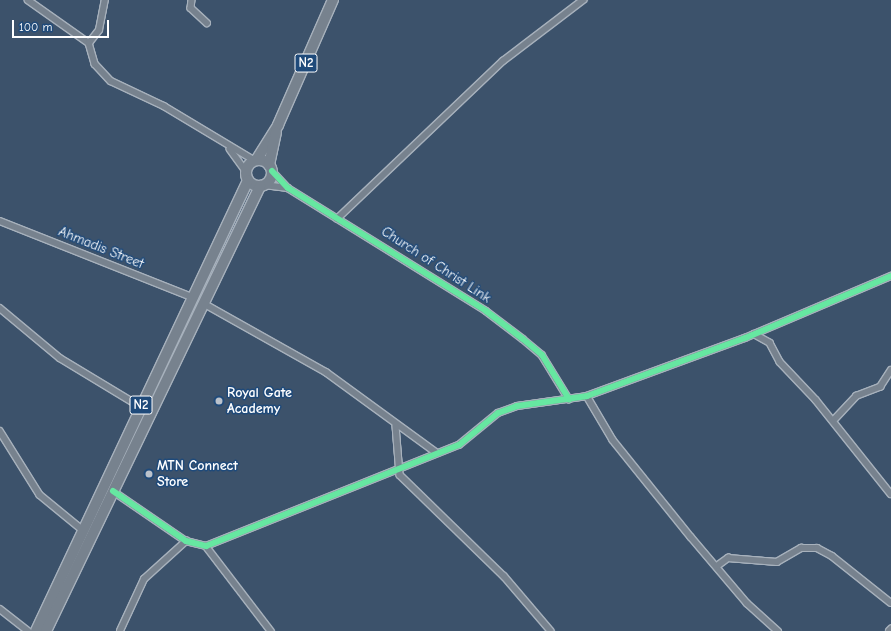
<!DOCTYPE html>
<html>
<head>
<meta charset="utf-8">
<style>
	body { margin:0 }
	#map { position:relative; width:891px; height:631px; overflow:hidden; background:#3c526b; font-family:"Comic Neue",sans-serif }
	div>[style] { position:absolute }
	.roads { filter:drop-shadow(1px 0 #a7b1bc) drop-shadow(-1px 0 #a7b1bc) drop-shadow(0 1px #a7b1bc) drop-shadow(0 -1px #a7b1bc) }
	.minor>* { height:5.5px; margin:-2.75px; padding:0 2.75px; transform-origin:2.75px; border-radius:2.75px; background:#77828e }
	.trunk>* { height:10px; margin:-5px; padding:0 5px; transform-origin:5px; border-radius:5px; background:#77828e }
	.trunk>.ring { margin:-5px; padding:0; box-sizing:content-box; background:none; border:10px solid #77828e; border-radius:50% }
	.cycleway>* { height:6px; margin:-3px; padding:0 3px; transform-origin:3px; border-radius:3px; background:#66e7a1 }
	.dots>* { width:11px; height:11px; translate:-50% -50%; box-sizing:border-box; border:2px solid #1f4a7a; border-radius:50% }
	span { translate:-50% -50%; white-space:nowrap; text-align:center; line-height:1.15; -webkit-text-stroke:3px #1f4a7a; paint-order:stroke }
	.shield-label span { padding:1px 3px; background:#1f4a7a; border:1px solid; border-radius:3px; -webkit-text-stroke-width:0 }
	.shield-label { font-size:13px; color:#fff; font-weight:700 }
	.street-label { font-size:14px; color:#fff }
	.poi-label { font-size:14px; color:#fff; font-weight:700 }
	.left { translate:0 -50%; text-align:left }
	.scale { position:absolute; left:12px; top:20px; width:97px; height:18px; box-sizing:border-box; border:2px solid #fff; border-top:0; padding-left:5px; font-size:12px; line-height:14px; white-space:nowrap; color:#fff; -webkit-text-stroke:3px #1f4a7a; paint-order:stroke }
</style>
</head>
<body>
<div id="map">
	<div class="roads">
		<div class="minor">
			<i style="left:28px;top:0;width:75px;rotate:35.2deg"></i>
			<i style="left:89px;top:43px;width:22px;rotate:74deg"></i>
			<i style="left:95px;top:64px;width:23px;rotate:47deg"></i>
			<i style="left:111px;top:81px;width:59px;rotate:25.3deg"></i>
			<i style="left:164px;top:106px;width:105px;rotate:31deg"></i>
			<i style="left:192px;top:0;width:8px;rotate:97deg"></i>
			<i style="left:191px;top:8px;width:22px;rotate:43deg"></i>
			<i style="left:89px;top:43px;width:16px;rotate:-52deg"></i>
			<i style="left:99px;top:30px;width:31px;rotate:-79deg"></i>
			<i style="left:230px;top:149px;width:27px;rotate:54deg"></i>
			<i style="left:272px;top:171px;width:23px;rotate:47deg"></i>
			<i style="left:288px;top:188px;width:233px;rotate:31.8deg"></i>
			<i style="left:486px;top:311px;width:46px;rotate:37.1deg"></i>
			<i style="left:523px;top:339px;width:25px;rotate:40deg"></i>
			<i style="left:542px;top:355px;width:52px;rotate:58.5deg"></i>
			<i style="left:264px;top:185px;width:24px;rotate:7deg"></i>
			<i style="left:337px;top:219px;width:229px;rotate:-43.6deg"></i>
			<i style="left:503px;top:61px;width:101px;rotate:-37.3deg"></i>
			<i style="left:0;top:221px;width:209px;rotate:21.6deg"></i>
			<i style="left:203px;top:303px;width:141px;rotate:29.3deg"></i>
			<i style="left:326px;top:372px;width:137px;rotate:36.1deg"></i>
			<i style="left:0;top:308px;width:78px;rotate:39.8deg"></i>
			<i style="left:60px;top:358px;width:95px;rotate:31.2deg"></i>
			<i style="left:754px;top:334px;width:18px;rotate:29deg"></i>
			<i style="left:770px;top:343px;width:21px;rotate:62deg"></i>
			<i style="left:780px;top:362px;width:52px;rotate:46.5deg"></i>
			<i style="left:816px;top:400px;width:120px;rotate:51.4deg"></i>
			<i style="left:587px;top:396px;width:51px;rotate:59.4deg"></i>
			<i style="left:613px;top:440px;width:124px;rotate:51.2deg"></i>
			<i style="left:691px;top:537px;width:87px;rotate:49.7deg"></i>
			<i style="left:747px;top:603px;width:42px;rotate:42.1deg"></i>
			<i style="left:833px;top:421px;width:34px;rotate:-47deg"></i>
			<i style="left:856px;top:396px;width:26px;rotate:-21deg"></i>
			<i style="left:880px;top:387px;width:20px;rotate:-57deg"></i>
			<i style="left:396px;top:426px;width:49px;rotate:85.3deg"></i>
			<i style="left:400px;top:475px;width:145px;rotate:44.2deg"></i>
			<i style="left:504px;top:576px;width:72px;rotate:49.5deg"></i>
			<i style="left:0;top:431px;width:75px;rotate:58deg"></i>
			<i style="left:40px;top:495px;width:57px;rotate:39.3deg"></i>
			<i style="left:113px;top:491px;width:88px;rotate:34.4deg"></i>
			<i style="left:186px;top:541px;width:21px;rotate:14deg"></i>
			<i style="left:206px;top:546px;width:272px;rotate:-21.8deg"></i>
			<i style="left:459px;top:445px;width:50px;rotate:-39.4deg"></i>
			<i style="left:498px;top:413px;width:20px;rotate:-20deg"></i>
			<i style="left:517px;top:406px;width:71px;rotate:-8.1deg"></i>
			<i style="left:587px;top:396px;width:168px;rotate:-20.2deg"></i>
			<i style="left:745px;top:338px;width:159px;rotate:-23deg"></i>
			<i style="left:206px;top:546px;width:107px;rotate:52.6deg"></i>
			<i style="left:717px;top:566px;width:14px;rotate:-36deg"></i>
			<i style="left:728px;top:558px;width:49px;rotate:4.7deg"></i>
			<i style="left:777px;top:562px;width:28px;rotate:-30deg"></i>
			<i style="left:801px;top:548px;width:16px"></i>
			<i style="left:817px;top:548px;width:17px;rotate:28deg"></i>
			<i style="left:832px;top:556px;width:75px;rotate:38.5deg"></i>
			<i style="left:0;top:609px;width:36px;rotate:38deg"></i>
			<i style="left:120px;top:631px;width:57px;rotate:-65.2deg"></i>
			<i style="left:144px;top:579px;width:57px;rotate:-42.1deg"></i>
			<i style="left:889px;top:631px;width:3px;rotate:-45deg"></i>
		</div>
		<div class="trunk">
			<i style="left:257px;top:159px;width:40px;rotate:-58deg"></i>
			<i style="left:278px;top:125px;width:137px;rotate:-66.3deg"></i>
			<i class="ring" style="left:246px;top:160px;width:16px;height:16px"></i>
			<i style="left:269px;top:165px;width:33px;rotate:-78deg"></i>
			<i style="left:36px;top:631px;width:498px;rotate:-64.8deg"></i>
			<i style="left:46px;top:631px;width:494px;rotate:-64.3deg"></i>
		</div>
	</div>
	<div class="cycleway">
		<i style="left:272px;top:171px;width:23px;rotate:47deg"></i>
		<i style="left:288px;top:188px;width:233px;rotate:31.8deg"></i>
		<i style="left:486px;top:311px;width:46px;rotate:37.1deg"></i>
		<i style="left:523px;top:339px;width:25px;rotate:40deg"></i>
		<i style="left:542px;top:355px;width:52px;rotate:58.5deg"></i>
		<i style="left:113px;top:491px;width:88px;rotate:34.4deg"></i>
		<i style="left:186px;top:541px;width:21px;rotate:14deg"></i>
		<i style="left:206px;top:546px;width:272px;rotate:-21.8deg"></i>
		<i style="left:459px;top:445px;width:50px;rotate:-39.4deg"></i>
		<i style="left:498px;top:413px;width:20px;rotate:-20deg"></i>
		<i style="left:517px;top:406px;width:71px;rotate:-8.1deg"></i>
		<i style="left:587px;top:396px;width:168px;rotate:-20.2deg"></i>
		<i style="left:745px;top:338px;width:159px;rotate:-23deg"></i>
	</div>
	<div class="dots">
		<i style="left:219px;top:401px;background:#bbc2cb"></i>
		<i style="left:149px;top:474px;background:#bbc2cb"></i>
	</div>
	<div class="shield-label">
		<span style="left:306px;top:63px">N2</span>
		<span style="left:141px;top:405px">N2</span>
	</div>
	<div class="street-label">
		<span style="left:101px;top:248px;rotate:22deg">Ahmadis Street</span>
		<span style="left:436px;top:265px;rotate:33deg">Church of Christ Link</span>
	</div>
	<div class="poi-label">
		<span class="left" style="left:227px;top:401px">Royal Gate<br>Academy</span>
		<span class="left" style="left:157px;top:474px">MTN Connect<br>Store</span>
	</div>
	<div class="scale">100 m</div>
</div>
</body>
</html>
